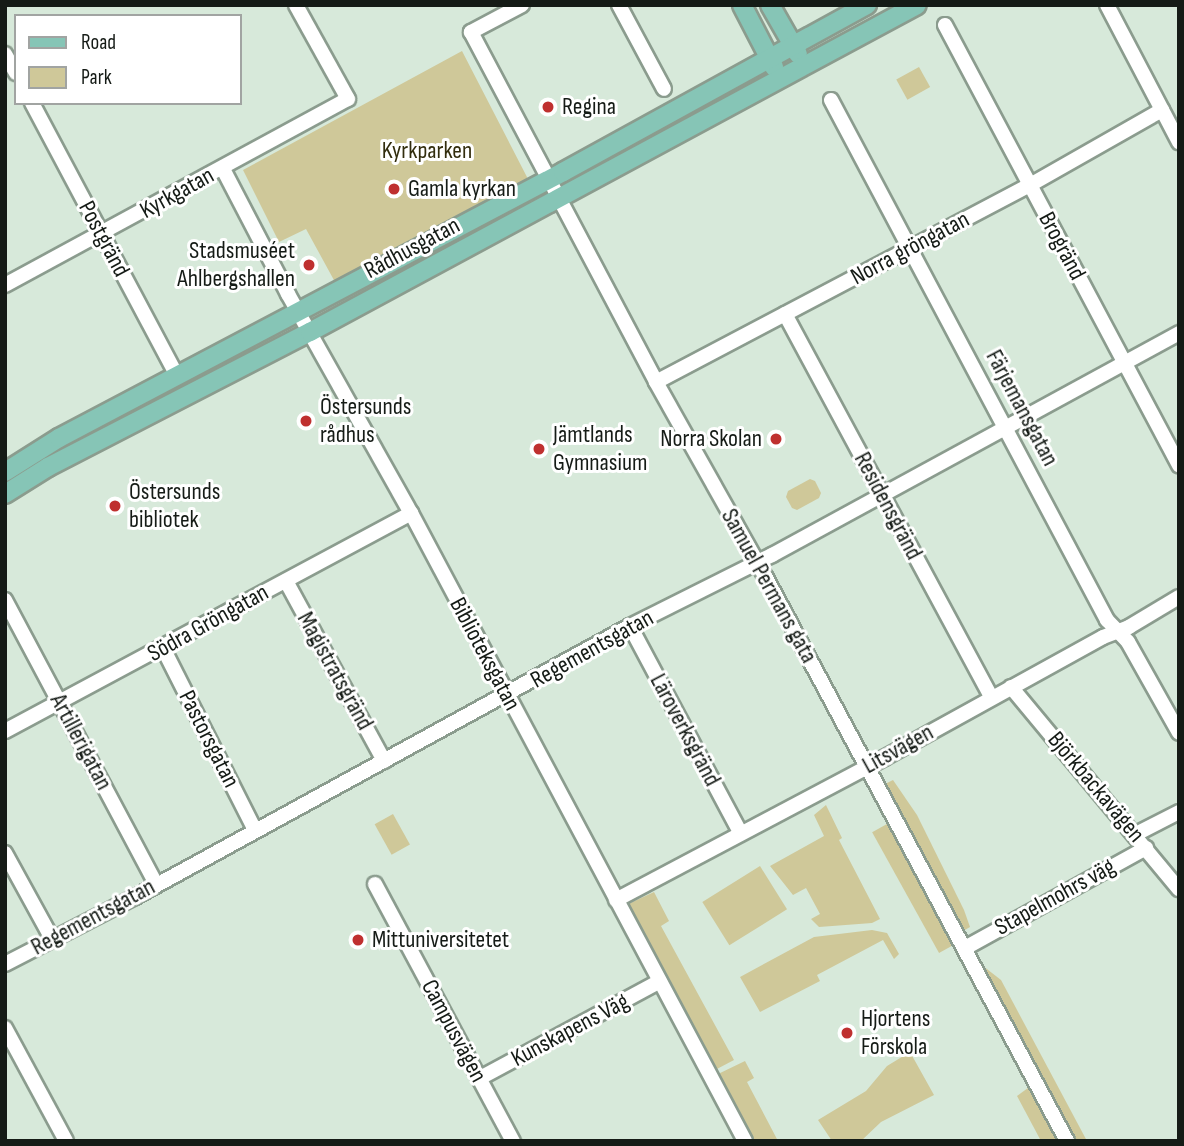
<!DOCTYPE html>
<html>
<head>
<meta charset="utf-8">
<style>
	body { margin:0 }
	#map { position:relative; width:1184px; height:1146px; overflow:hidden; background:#d7e9da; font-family:"Sofia Sans Condensed",sans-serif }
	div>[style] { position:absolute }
	.green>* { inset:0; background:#cfc899; transform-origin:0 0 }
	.roads { filter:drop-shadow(2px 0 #8b9c8e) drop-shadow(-2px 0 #8b9c8e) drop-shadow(0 2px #8b9c8e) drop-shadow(0 -2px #8b9c8e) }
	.minor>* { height:14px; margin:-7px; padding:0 7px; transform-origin:7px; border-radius:7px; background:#fff }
	.major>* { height:18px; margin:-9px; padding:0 9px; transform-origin:9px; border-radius:9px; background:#86c5b6 }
	.dots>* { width:19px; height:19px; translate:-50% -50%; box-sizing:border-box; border:4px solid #fff; border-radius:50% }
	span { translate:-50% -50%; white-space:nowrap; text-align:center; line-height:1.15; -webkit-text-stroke:6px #fff; paint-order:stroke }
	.poi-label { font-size:24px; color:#151b16 }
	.left { translate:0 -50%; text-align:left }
	.right { translate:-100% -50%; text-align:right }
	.park-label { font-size:24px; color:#322d0e }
	.street-label { font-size:24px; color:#151b16 }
	.frame { position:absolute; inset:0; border:7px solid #151b16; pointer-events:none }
	.legend { position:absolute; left:14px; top:14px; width:228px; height:91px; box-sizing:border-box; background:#fff; border:2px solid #a1a4a2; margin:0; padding:9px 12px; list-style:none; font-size:21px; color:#151b16 }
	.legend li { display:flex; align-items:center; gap:14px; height:35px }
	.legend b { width:35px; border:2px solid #a1a4a2 }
</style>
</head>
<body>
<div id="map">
	<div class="green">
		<i style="clip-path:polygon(462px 51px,528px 179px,335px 282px,306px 229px,279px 242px,243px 170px)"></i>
		<i style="left:919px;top:67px;width:23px;height:26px;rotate:61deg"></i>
		<i style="clip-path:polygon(810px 479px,815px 481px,821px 493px,819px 498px,797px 510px,792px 508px,786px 497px,788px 491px)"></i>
		<i style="clip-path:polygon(893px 780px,917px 815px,964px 910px,970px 927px,963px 931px,885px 784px)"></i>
		<i style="clip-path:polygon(826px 805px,842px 838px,839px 840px,880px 919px,872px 923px,819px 927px,811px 919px,820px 914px,806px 888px,793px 895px,770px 866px,824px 836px,814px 815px)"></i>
		<i style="left:393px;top:814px;width:35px;height:21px;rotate:61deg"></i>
		<i style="left:887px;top:824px;width:138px;height:17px;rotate:61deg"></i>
		<i style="left:760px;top:866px;width:51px;height:68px;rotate:58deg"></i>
		<i style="clip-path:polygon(654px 892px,669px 921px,661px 926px,734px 1060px,715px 1070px,624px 906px)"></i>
		<i style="clip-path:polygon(872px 930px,887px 933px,899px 954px,894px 959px,883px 940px,817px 975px,820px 981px,760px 1012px,740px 977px,814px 937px)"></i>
		<i style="clip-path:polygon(983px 966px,1001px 980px,1087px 1141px,1072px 1141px,979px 967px)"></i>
		<i style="clip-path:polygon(910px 1052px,934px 1095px,881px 1122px,861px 1141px,832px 1141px,818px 1120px,866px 1091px,887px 1066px)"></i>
		<i style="clip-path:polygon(745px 1061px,754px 1078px,747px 1082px,778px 1141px,751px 1141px,716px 1075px)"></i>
		<i style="clip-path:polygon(1032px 1085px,1062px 1141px,1041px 1141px,1017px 1096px)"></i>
	</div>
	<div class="roads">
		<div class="minor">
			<i style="left:522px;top:5px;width:58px;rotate:152.1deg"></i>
			<i style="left:471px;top:32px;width:396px;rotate:62.1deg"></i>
			<i style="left:656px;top:382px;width:225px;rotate:60.7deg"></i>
			<i style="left:766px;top:578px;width:638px;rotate:61.87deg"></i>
			<i style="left:619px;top:5px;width:95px;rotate:61.8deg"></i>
			<i style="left:1107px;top:5px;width:155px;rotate:62.3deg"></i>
			<i style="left:945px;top:25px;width:499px;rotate:62deg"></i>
			<i style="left:5px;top:54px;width:22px;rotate:60deg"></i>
			<i style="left:831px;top:100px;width:589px;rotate:62.04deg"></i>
			<i style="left:1107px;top:620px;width:30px;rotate:46deg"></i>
			<i style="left:1128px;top:642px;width:104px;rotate:60.7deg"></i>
			<i style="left:32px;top:103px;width:307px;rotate:62deg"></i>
			<i style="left:223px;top:169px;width:141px;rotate:62.5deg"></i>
			<i style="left:288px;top:294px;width:251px;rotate:60.7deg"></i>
			<i style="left:411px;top:513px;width:711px;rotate:61.99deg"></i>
			<i style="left:5px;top:285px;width:390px;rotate:-28.5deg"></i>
			<i style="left:348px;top:99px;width:107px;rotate:-119deg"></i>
			<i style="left:785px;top:314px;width:435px;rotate:61.7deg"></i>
			<i style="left:656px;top:382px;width:423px;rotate:-27.8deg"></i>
			<i style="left:1030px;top:185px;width:152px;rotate:-29.6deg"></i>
			<i style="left:286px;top:581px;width:205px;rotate:61.4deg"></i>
			<i style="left:5px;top:600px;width:322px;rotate:62deg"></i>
			<i style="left:630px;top:626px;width:234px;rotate:61.9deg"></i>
			<i style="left:163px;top:648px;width:204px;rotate:63.2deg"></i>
			<i style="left:1011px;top:687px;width:263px;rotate:50.3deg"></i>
			<i style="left:5px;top:731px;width:461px;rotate:-28.2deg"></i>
			<i style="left:1136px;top:834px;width:48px;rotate:-27.1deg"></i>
			<i style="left:5px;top:853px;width:98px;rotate:61.3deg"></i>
			<i style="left:375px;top:884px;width:292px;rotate:61.8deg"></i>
			<i style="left:616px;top:900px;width:303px;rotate:-27.9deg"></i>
			<i style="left:884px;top:758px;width:250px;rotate:-28.9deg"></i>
			<i style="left:1103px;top:637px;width:28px;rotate:-21deg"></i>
			<i style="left:1129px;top:627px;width:58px;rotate:-31deg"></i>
			<i style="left:965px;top:948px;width:207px;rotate:-28.9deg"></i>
			<i style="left:5px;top:964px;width:146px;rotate:-27.3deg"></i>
			<i style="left:135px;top:897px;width:564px;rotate:-28.7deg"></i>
			<i style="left:630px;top:626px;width:159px;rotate:-26.6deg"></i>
			<i style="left:772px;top:555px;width:464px;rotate:-28.6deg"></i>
			<i style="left:5px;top:1028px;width:128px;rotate:61.6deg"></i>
			<i style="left:480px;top:1078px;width:204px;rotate:-28.3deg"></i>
		</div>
		<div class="major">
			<i style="left:742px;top:5px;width:70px;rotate:62.7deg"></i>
			<i style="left:770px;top:5px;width:56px;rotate:60.3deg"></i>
			<i style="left:5px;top:472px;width:64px;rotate:-32.2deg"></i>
			<i style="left:59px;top:438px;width:570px;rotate:-27.82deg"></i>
			<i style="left:563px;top:172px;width:347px;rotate:-28.8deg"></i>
			<i style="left:5px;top:494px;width:51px;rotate:-32.1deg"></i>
			<i style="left:48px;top:467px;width:295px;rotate:-27.3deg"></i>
			<i style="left:310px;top:332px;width:689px;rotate:-28.31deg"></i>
		</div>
	</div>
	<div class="dots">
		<i style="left:548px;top:107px;background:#bf302f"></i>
		<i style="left:394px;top:189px;background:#bf302f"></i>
		<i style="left:309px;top:265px;background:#bf302f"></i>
		<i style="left:306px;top:421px;background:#bf302f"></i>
		<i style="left:776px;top:439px;background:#bf302f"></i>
		<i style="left:539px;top:449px;background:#bf302f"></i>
		<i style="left:115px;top:506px;background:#bf302f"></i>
		<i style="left:358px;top:940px;background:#bf302f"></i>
		<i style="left:847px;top:1033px;background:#bf302f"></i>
	</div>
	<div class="poi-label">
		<span class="left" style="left:562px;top:107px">Regina</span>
		<span class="left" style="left:408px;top:189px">Gamla kyrkan</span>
		<span class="right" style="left:295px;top:265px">Stadsmuséet<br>Ahlbergshallen</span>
		<span class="left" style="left:320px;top:421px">Östersunds<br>rådhus</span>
		<span class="left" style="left:553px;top:449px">Jämtlands<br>Gymnasium</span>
		<span class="right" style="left:762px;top:439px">Norra Skolan</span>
		<span class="left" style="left:129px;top:506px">Östersunds<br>bibliotek</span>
		<span class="left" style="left:372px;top:940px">Mittuniversitetet</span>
		<span class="left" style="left:861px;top:1033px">Hjortens<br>Förskola</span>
	</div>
	<div class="park-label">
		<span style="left:427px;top:151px">Kyrkparken</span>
	</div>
	<div class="street-label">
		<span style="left:177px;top:193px;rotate:-29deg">Kyrkgatan</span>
		<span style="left:104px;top:239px;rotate:62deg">Postgränd</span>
		<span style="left:1062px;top:246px;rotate:62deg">Brogränd</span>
		<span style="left:412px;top:248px;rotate:-28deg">Rådhusgatan</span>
		<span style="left:910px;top:248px;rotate:-28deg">Norra gröngatan</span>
		<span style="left:1022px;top:408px;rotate:62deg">Färjemansgatan</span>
		<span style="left:888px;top:506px;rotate:62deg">Residensgränd</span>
		<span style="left:769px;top:586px;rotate:61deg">Samuel Permans gata</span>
		<span style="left:208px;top:623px;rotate:-29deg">Södra Gröngatan</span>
		<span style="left:592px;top:649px;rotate:-29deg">Regementsgatan</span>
		<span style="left:485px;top:654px;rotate:62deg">Biblioteksgatan</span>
		<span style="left:335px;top:671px;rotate:61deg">Magistratsgränd</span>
		<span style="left:685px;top:730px;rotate:62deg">Läroverksgränd</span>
		<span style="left:209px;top:739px;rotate:63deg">Pastorsgatan</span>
		<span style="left:81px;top:742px;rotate:62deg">Artillerigatan</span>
		<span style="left:898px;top:749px;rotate:-29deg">Litsvägen</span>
		<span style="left:1096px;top:787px;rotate:50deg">Björkbackavägen</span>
		<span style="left:1055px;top:897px;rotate:-29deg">Stapelmohrs väg</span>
		<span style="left:93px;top:917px;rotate:-28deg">Regementsgatan</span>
		<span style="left:570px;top:1030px;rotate:-28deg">Kunskapens Väg</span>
		<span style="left:454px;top:1031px;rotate:62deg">Campusvägen</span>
	</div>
	<div class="frame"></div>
	<ul class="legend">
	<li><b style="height:9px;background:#86c5b6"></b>Road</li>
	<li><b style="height:19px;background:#cfc899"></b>Park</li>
	</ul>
</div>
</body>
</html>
